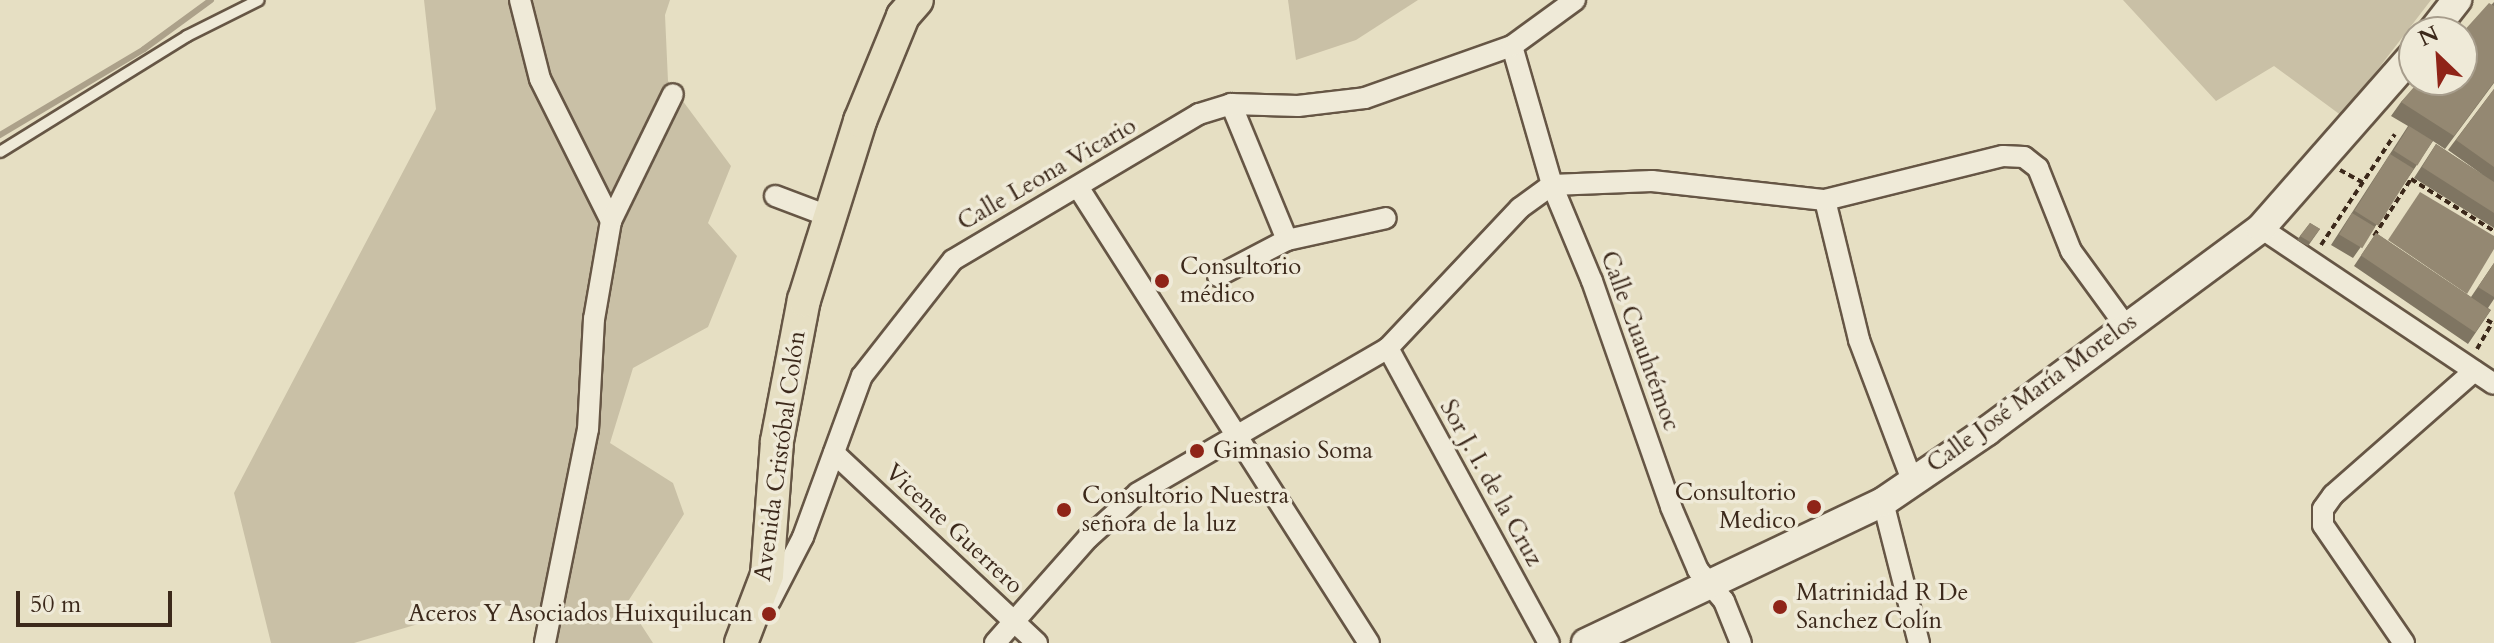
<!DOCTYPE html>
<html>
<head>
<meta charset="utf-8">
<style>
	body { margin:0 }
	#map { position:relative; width:2494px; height:643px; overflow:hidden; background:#e6dfc3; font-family:Cardo,serif }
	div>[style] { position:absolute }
	.green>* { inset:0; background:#c9c0a6 }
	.stream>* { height:6px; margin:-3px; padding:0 3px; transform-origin:3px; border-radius:3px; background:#aca18a }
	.path>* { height:4px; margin-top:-2px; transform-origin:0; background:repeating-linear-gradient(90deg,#3c291b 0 6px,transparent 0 10px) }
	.roads { filter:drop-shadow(2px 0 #665645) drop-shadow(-2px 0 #665645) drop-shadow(0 2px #665645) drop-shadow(0 -2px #665645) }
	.service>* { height:10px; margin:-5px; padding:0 5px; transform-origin:5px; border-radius:5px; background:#efead8 }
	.minor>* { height:20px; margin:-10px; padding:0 10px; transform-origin:10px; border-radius:10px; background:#efead8 }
	.secondary>* { height:28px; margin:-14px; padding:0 14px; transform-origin:14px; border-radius:14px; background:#efead8 }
	.primary>* { height:32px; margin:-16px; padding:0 16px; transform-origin:16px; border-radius:16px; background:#e6dfc3 }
	.wall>* { inset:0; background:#7f7562 }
	.building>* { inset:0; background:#948872; transform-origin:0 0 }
	.dots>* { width:22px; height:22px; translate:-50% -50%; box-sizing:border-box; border:4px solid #efead8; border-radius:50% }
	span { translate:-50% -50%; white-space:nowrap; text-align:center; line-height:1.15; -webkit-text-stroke:7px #efead8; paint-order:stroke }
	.street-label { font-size:24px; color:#3c291b }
	.poi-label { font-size:24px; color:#3c291b }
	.left { translate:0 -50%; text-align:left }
	.right { translate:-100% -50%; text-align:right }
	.north { position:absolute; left:2398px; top:16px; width:80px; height:80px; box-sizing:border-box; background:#efead8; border:2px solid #a79d8c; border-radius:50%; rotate:335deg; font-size:22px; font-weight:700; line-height:32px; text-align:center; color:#3c291b }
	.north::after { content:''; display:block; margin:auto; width:28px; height:36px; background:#8f2418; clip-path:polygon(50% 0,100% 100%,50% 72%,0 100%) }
	.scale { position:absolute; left:16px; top:591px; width:156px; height:36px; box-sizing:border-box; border:4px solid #3c291b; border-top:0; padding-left:10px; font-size:24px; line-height:28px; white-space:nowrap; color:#3c291b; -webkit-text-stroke:6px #efead8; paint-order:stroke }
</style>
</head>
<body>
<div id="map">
	<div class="green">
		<i style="clip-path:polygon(424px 0,670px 0,665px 15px,668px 81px,731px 166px,708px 223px,737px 256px,708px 327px,633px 368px,610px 443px,673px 483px,684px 514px,627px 603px,653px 643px,556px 643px,561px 613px,489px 603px,354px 643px,271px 643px,234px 493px,436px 109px)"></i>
		<i style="clip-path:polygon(1288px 0,1418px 0,1356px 40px,1296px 60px)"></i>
		<i style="clip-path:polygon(2123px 0,2431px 0,2342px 116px,2274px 66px,2216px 101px)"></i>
	</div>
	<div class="stream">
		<i style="left:0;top:135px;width:168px;rotate:-30.8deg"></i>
		<i style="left:144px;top:49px;width:83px;rotate:-36.2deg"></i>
	</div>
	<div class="path">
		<i style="left:2340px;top:170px;width:26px;rotate:29deg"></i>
		<i style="left:2374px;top:236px;width:68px;rotate:-57deg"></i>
		<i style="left:2411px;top:179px;width:98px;rotate:32.1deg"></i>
		<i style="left:2321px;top:245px;width:133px;rotate:-56.3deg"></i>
		<i style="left:2477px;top:349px;width:30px;rotate:-60deg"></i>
		<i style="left:2492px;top:323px;width:8px;rotate:-150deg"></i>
	</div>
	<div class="roads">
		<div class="service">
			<i style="left:0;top:152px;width:220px;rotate:-31.8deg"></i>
			<i style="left:187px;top:36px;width:80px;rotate:-26.6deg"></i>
		</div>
		<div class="minor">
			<i style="left:520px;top:0;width:81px;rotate:75.8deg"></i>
			<i style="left:540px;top:79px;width:159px;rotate:63.4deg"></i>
			<i style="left:611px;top:221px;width:99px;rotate:99.8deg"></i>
			<i style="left:594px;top:319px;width:110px;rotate:93.1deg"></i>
			<i style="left:588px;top:429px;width:218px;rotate:101.4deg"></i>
			<i style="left:1512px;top:46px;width:145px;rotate:73.9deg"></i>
			<i style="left:1552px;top:185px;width:104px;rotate:67.4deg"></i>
			<i style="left:1592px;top:281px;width:239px;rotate:70.7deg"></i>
			<i style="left:1671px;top:507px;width:69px;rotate:66.8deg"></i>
			<i style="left:1698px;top:570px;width:40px;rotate:50deg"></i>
			<i style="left:1724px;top:601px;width:45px;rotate:68deg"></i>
			<i style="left:1231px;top:104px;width:147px;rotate:67.6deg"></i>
			<i style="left:1078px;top:187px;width:541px;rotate:57.46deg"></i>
			<i style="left:775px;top:196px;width:57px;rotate:20.7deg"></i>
			<i style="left:1825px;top:200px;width:144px;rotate:76.3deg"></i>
			<i style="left:1859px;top:340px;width:150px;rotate:69.3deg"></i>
			<i style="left:611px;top:221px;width:141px;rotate:-64deg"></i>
			<i style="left:2261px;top:228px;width:280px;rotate:33.8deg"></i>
			<i style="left:1218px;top:276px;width:78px;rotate:-27.6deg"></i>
			<i style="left:1287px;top:240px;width:101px;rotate:-12.5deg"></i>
			<i style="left:1388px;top:348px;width:336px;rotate:61.4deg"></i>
			<i style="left:834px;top:453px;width:278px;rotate:43.1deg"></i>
			<i style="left:1883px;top:502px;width:146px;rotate:75.7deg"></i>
			<i style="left:770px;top:601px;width:72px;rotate:-62.7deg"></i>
			<i style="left:803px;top:537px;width:171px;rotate:-69.9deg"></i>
			<i style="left:862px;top:376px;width:147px;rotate:-51.9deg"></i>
			<i style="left:953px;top:260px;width:286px;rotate:-30.7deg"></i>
			<i style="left:1199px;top:114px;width:34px;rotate:-17deg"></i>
			<i style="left:1231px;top:104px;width:67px;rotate:1.7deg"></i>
			<i style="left:1298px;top:106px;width:67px;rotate:-6.8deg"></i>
			<i style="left:1365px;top:98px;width:156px;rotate:-19.5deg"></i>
			<i style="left:1512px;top:46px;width:78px;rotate:-36.1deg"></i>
			<i style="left:995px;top:643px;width:140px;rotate:-48.5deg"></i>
			<i style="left:1088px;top:538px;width:67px;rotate:-42deg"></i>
			<i style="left:1138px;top:493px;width:289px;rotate:-30.1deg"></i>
			<i style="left:1388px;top:348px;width:192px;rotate:-46.7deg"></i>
			<i style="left:1520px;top:208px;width:39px;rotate:-36deg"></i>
			<i style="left:1552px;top:185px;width:100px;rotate:-2.3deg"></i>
			<i style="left:1652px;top:181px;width:174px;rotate:6.3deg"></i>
			<i style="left:1825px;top:200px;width:183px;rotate:-13.9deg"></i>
			<i style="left:2003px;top:156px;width:21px;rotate:3deg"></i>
			<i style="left:2024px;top:157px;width:18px;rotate:38deg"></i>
			<i style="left:2038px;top:168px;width:89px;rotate:68.3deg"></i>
			<i style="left:2071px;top:251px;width:92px;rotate:53.9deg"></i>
			<i style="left:2404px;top:643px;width:143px;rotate:-124.5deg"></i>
			<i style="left:2323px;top:525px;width:16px;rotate:-90deg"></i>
			<i style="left:2323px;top:509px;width:17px;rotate:-54deg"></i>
			<i style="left:2333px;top:495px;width:188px;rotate:-41.3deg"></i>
		</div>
		<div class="secondary">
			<i style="left:2432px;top:32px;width:41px;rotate:-52deg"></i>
			<i style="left:1586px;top:643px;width:329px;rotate:-25.4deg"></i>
			<i style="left:1883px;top:502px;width:126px;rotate:-34.3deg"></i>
			<i style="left:1987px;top:431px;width:341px;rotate:-36.5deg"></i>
			<i style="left:2261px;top:228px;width:232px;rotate:-48.7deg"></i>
		</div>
		<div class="primary">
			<i style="left:741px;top:643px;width:73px;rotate:-69.1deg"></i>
			<i style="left:767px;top:575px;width:134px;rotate:-85.7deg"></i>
			<i style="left:777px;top:441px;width:144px;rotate:-79.2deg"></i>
			<i style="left:804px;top:300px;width:188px;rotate:-72.6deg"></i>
			<i style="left:860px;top:121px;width:113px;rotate:-67.7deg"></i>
			<i style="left:903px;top:16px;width:21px;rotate:-49deg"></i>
		</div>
	</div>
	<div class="wall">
		<i style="clip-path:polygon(2494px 2px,2494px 83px,2445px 149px,2433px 141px,2377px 224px,2353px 258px,2331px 245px,2408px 126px,2391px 116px,2401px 102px)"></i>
		<i style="clip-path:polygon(2494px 89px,2494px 228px,2414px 178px,2436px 144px,2483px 175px,2448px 150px)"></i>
		<i style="clip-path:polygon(2310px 223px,2320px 229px,2308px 246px,2297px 240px)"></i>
		<i style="clip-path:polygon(2376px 233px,2471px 297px,2494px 263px,2494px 299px,2488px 308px,2491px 310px,2468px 344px,2354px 266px)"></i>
	</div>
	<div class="building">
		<i style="clip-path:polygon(2489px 3px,2494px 6px,2494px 82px,2454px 136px,2401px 102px,2420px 80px,2462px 80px,2462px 33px)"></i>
		<i style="clip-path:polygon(2494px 89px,2494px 167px,2456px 140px)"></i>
		<i style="left:2409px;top:126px;width:28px;height:29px;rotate:32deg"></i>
		<i style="clip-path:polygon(2436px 144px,2494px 182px,2494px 213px,2422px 167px)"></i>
		<i style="left:2390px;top:154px;width:28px;height:67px;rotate:32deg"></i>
		<i style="clip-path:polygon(2420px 192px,2494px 236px,2494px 249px,2467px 294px,2388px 240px)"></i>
		<i style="left:2352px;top:213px;width:27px;height:25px;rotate:31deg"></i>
		<i style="clip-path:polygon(2310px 223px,2320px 229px,2310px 242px,2300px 236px)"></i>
		<i style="left:2376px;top:233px;width:138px;height:27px;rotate:34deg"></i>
		<i style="clip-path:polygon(2494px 263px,2494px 297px,2478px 287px)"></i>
	</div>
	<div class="dots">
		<i style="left:1162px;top:281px;background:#8f2418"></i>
		<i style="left:1197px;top:451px;background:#8f2418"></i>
		<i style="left:1814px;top:507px;background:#8f2418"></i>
		<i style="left:1064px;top:510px;background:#8f2418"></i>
		<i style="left:1780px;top:607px;background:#8f2418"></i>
		<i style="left:769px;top:614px;background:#8f2418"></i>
	</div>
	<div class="street-label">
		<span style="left:1047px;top:174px;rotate:-30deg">Calle Leona Vicario</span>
		<span style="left:1640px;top:341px;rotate:70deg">Calle Cuauhtémoc</span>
		<span style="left:2032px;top:393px;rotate:-36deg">Calle José María Morelos</span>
		<span style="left:780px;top:456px;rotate:-82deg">Avenida Cristóbal Colón</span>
		<span style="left:1491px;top:483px;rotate:61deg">Sor J. I. de la Cruz</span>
		<span style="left:954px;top:529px;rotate:43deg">Vicente Guerrero</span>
	</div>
	<div class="poi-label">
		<span class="left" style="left:1180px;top:281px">Consultorio<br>médico</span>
		<span class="left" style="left:1213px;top:451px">Gimnasio Soma</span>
		<span class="right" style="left:1796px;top:507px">Consultorio<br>Medico</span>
		<span class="left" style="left:1082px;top:510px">Consultorio Nuestra<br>señora de la luz</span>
		<span class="left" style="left:1796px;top:607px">Matrinidad R De<br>Sanchez Colín</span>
		<span class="right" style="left:753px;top:614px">Aceros Y Asociados Huixquilucan</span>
	</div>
	<div class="north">N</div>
	<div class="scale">50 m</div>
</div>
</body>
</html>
